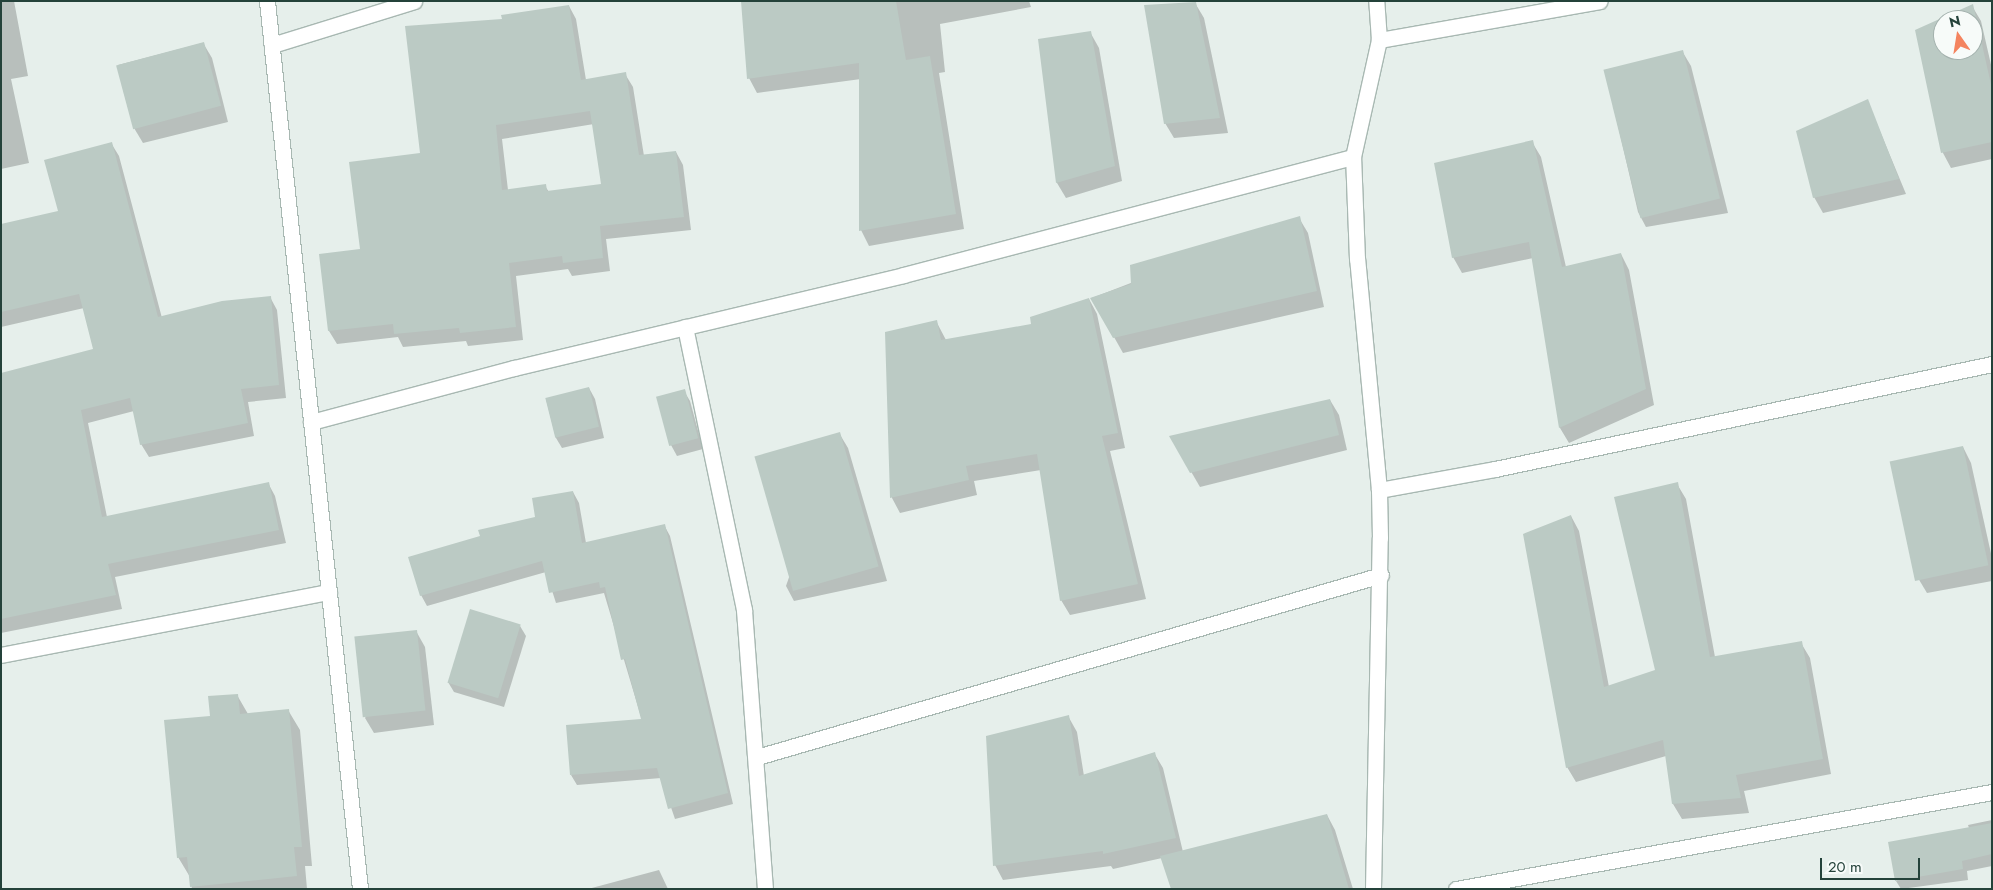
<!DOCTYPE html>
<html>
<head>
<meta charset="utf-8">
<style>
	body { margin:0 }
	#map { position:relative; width:1993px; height:890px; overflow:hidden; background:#e6efeb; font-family:Jost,sans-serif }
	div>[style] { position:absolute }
	.shadow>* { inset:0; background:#0003 }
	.building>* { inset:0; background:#bbcac4; transform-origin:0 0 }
	.roads { filter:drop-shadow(1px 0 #a8b8b2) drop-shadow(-1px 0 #a8b8b2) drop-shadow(0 1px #a8b8b2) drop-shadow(0 -1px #a8b8b2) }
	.minor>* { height:15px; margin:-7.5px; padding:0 7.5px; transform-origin:7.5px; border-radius:7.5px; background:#fff }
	span { translate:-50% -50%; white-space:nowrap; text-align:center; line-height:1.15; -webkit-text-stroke:5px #f7fbf9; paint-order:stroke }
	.frame { position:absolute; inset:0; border:2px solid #24423a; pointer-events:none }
	.north { position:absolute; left:1933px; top:10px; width:50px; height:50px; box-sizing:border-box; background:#f7fbf9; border:1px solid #a3b1ad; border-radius:50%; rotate:347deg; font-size:14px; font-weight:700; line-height:20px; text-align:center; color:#24423a }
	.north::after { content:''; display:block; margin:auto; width:18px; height:22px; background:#f4845f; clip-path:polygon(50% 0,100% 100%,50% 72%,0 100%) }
	.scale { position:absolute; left:1820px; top:858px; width:100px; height:22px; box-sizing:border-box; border:2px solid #24423a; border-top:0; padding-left:6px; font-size:15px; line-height:18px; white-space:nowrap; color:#24423a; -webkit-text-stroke:4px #f7fbf9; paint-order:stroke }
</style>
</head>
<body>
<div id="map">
	<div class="shadow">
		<i style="clip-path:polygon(1px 1px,14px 1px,28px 76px,11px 79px,29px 163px,1px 169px)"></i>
		<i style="clip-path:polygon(742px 1px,1029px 1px,1031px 7px,940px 24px,945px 72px,939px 73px,964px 229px,869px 246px,861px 230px,861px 79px,757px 93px,749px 78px)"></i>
		<i style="clip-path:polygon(1195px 3px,1204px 18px,1228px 133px,1174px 138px,1165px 123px)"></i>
		<i style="clip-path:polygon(evenodd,569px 6px,576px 19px,586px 80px,625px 74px,633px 87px,644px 156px,676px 152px,683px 165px,691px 230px,606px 239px,610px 271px,572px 276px,568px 269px,516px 276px,523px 340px,468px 346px,466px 341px,403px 347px,398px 337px,337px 344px,329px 331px,362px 250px,503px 20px,569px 6px,594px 124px,603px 185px,549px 192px,545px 186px,508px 190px,502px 139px,594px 124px)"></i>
		<i style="clip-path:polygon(evenodd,1972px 6px,1981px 21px,1992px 69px,1992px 159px,1951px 168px,1943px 153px,1917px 31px,1972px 6px,1943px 20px,1973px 20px,1973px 50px,1943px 50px,1943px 20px)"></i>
		<i style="clip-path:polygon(1090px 32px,1099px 48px,1122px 181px,1066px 198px,1057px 183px,1040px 40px)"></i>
		<i style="clip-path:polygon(203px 43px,212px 58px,228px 122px,143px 143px,134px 128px,118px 65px)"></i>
		<i style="clip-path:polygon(1682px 51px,1691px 66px,1728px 213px,1646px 227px,1638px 212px,1606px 74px)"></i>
		<i style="clip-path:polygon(1867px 100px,1906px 194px,1823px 213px,1814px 197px)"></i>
		<i style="clip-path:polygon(1532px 142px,1541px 157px,1566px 267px,1621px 254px,1629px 270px,1654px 405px,1569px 443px,1560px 428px,1533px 258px,1462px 273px,1453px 257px)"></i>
		<i style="clip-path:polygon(111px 143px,119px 156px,162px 318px,270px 297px,277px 310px,286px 398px,248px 402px,254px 436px,149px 457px,141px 444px,134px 411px,88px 423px,107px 517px,268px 483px,275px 496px,286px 543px,115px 577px,122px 609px,1px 633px,1px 375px,95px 350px,84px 308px,1px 327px,1px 225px,60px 212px)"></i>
		<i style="clip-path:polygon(1299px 218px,1308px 233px,1324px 307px,1123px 353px,1092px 298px)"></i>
		<i style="clip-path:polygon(1089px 299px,1097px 314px,1125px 448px,1110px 451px,1146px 599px,1070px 615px,1061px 600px,1041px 470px,974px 481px,977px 495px,900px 513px,892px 498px,886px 333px,936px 321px,946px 340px,1033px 325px)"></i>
		<i style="clip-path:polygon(589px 388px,595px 399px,604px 438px,562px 448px,556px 438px,546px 399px)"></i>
		<i style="clip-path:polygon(684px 391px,690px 401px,703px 449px,677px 456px,671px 445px)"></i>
		<i style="clip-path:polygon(1330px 400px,1339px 415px,1347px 450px,1200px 487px,1171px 437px)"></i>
		<i style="clip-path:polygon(839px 433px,848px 448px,887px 581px,794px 601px,786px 586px)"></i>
		<i style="clip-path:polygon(1963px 447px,1971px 463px,1992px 558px,1992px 581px,1927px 593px,1918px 578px,1894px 473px)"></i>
		<i style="clip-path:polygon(1677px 484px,1686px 499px,1715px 657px,1801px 643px,1810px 658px,1831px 774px,1744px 791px,1749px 813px,1682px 819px,1673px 804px,1666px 756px,1576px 782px,1567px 767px,1571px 516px,1579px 531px,1609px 687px,1656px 671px)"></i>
		<i style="clip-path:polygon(573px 492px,579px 503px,586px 543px,664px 525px,670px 536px,733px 804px,675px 819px,661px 778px,577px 785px,571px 775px,642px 720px,604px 593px,556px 603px,546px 572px,427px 606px,421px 595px,481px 537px,536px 518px)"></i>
		<i style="clip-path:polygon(520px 626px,526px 636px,504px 707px,454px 692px,448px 682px)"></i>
		<i style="clip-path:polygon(416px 631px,425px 647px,434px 725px,374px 733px,365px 718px)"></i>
		<i style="clip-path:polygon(237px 695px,248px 714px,288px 710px,300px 730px,312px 866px,305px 866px,307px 889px,192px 889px,190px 877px,178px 857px,212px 717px)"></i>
		<i style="clip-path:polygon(1068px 716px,1077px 732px,1084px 776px,1154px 753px,1163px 768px,1183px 852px,1327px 815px,1335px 830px,1353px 889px,1172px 889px,1162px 858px,1113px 869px,1111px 866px,1003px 880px,995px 865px)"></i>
		<i style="clip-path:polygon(1992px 820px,1992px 866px,1967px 871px,1968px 880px,1901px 889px,1896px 881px,1969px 828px,1968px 825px)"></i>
		<i style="clip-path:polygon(659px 870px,668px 889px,588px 889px)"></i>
	</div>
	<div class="building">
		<i style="clip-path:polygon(741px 1px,896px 1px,906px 60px,930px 56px,956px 214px,859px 231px,859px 63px,747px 79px)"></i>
		<i style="clip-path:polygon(1196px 2px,1220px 118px,1164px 124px,1144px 5px)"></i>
		<i style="clip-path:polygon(evenodd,1973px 4px,1992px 89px,1992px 142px,1941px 153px,1915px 30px,1973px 4px,1943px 20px,1973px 20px,1973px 50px,1943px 50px,1943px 20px)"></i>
		<i style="clip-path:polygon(evenodd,569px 5px,581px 80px,626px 72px,639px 155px,676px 151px,684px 217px,600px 226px,603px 258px,563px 263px,562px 256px,509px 263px,516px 327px,460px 333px,459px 328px,394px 334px,393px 324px,328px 331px,319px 254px,360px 249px,349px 162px,420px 153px,405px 26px,502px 19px,501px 15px,569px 5px,590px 111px,601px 184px,547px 191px,546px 184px,502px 190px,496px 125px,590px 111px)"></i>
		<i style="clip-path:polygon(1091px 31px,1115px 166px,1056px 183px,1038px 39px)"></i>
		<i style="left:204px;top:42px;width:66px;height:91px;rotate:75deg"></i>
		<i style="left:1683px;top:50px;width:153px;height:82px;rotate:76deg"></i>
		<i style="clip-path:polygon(1868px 99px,1899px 179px,1813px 198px,1796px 131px)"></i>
		<i style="clip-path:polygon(1533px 140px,1562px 267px,1621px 253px,1646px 389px,1559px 428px,1529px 242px,1452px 258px,1434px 163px)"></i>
		<i style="clip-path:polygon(112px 142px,158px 317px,222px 301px,271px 296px,279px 385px,241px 389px,248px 423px,140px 445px,130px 398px,81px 410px,102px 517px,269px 482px,279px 530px,108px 564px,116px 595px,1px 619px,1px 373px,93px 349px,79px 294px,1px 312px,1px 224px,58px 211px,44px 160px)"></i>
		<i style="clip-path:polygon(1300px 216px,1317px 291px,1113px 338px,1090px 298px,1131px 284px,1130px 265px)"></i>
		<i style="clip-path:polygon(1089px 298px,1118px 433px,1102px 436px,1138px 584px,1060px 601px,1037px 454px,966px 466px,969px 480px,890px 498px,885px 332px,937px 320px,941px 340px,1031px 324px,1030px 317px)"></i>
		<i style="left:589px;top:387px;width:41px;height:45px;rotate:76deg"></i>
		<i style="left:685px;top:389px;width:51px;height:30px;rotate:75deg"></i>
		<i style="clip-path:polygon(1330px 399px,1339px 435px,1190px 473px,1169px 436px)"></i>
		<i style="left:840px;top:432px;width:140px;height:89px;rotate:74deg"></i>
		<i style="left:1963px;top:446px;width:122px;height:75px;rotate:78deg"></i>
		<i style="clip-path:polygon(1678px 482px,1710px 657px,1802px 641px,1823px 759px,1736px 775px,1741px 798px,1672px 804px,1663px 740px,1566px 768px,1523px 534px,1571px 515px,1604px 687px,1655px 670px,1614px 497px)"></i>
		<i style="clip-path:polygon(573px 491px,582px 543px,665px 524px,728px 793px,668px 809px,657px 768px,570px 775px,566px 725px,641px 719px,625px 659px,621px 660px,605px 587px,600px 588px,599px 582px,549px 593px,542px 561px,420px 596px,408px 557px,480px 536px,478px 530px,535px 517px,532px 498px)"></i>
		<i style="left:470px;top:609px;width:53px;height:77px;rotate:17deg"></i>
		<i style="left:417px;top:630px;width:81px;height:63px;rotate:84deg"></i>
		<i style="clip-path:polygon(238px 694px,240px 714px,289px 709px,302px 847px,294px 847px,297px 876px,190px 887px,187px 857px,177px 858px,164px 720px,210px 716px,208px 696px)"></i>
		<i style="clip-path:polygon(1069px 715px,1079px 776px,1155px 752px,1176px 838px,1103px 854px,1103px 851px,993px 866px,986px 736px)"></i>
		<i style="clip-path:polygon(1327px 814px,1349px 889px,1171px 889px,1160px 856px)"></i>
		<i style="clip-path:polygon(1992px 823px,1992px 854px,1962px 861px,1963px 869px,1895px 881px,1888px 842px)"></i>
	</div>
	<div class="roads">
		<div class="minor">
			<i style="left:267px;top:1px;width:893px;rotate:84.02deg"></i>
			<i style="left:1379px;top:40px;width:224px;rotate:-10deg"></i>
			<i style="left:272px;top:45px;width:149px;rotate:-17.2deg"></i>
			<i style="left:685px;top:327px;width:289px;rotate:78.2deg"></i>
			<i style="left:744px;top:610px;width:280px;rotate:85.7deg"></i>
			<i style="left:311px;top:422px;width:210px;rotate:-14.9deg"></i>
			<i style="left:514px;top:368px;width:400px;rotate:-13.4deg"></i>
			<i style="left:903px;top:275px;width:465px;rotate:-14.7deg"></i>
			<i style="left:1379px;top:490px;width:118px;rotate:-10.3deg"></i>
			<i style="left:1495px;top:469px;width:508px;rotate:-11.93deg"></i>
			<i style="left:1px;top:655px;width:334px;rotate:-10.9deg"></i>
			<i style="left:757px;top:757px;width:650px;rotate:-16.26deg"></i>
			<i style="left:1373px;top:889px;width:351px;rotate:-88.9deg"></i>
			<i style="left:1380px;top:538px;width:48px;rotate:-91.2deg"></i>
			<i style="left:1379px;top:490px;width:232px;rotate:-95.4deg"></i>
			<i style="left:1357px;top:259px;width:102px;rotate:-92.2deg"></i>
			<i style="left:1353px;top:157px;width:120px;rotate:-77.5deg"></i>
			<i style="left:1379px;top:40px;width:39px;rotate:-94deg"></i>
			<i style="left:1456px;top:889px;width:545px;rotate:-10.26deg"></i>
		</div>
	</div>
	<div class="frame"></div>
	<div class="north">N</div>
	<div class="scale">20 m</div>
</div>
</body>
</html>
